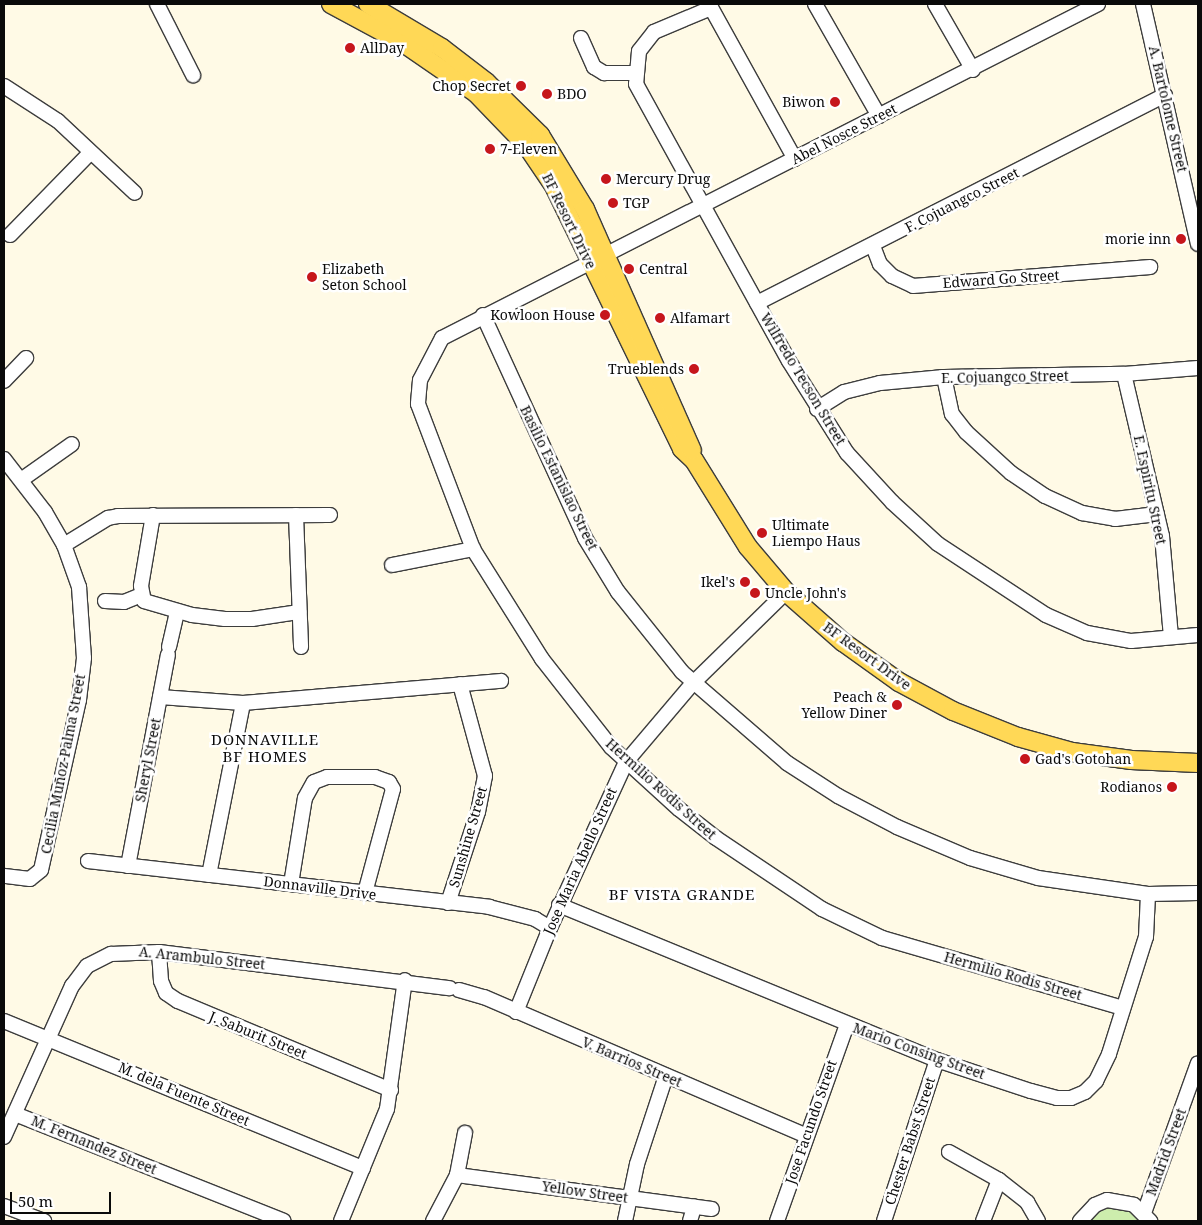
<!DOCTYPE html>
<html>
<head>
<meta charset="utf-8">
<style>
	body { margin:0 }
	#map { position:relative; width:1202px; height:1225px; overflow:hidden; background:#fffae6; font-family:"Noto Serif",serif }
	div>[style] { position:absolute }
	.green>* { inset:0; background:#cdedad }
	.roads { filter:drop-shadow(1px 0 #3d3d3d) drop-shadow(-1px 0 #3d3d3d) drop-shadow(0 1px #3d3d3d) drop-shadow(0 -1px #3d3d3d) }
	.minor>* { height:14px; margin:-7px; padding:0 7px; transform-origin:7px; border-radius:7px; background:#fff }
	.major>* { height:18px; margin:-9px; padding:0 9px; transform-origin:9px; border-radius:9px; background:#ffd856 }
	.dots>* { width:14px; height:14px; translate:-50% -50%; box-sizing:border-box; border:2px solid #fff; border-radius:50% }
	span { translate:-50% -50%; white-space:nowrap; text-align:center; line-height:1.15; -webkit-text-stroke:5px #fff; paint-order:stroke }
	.poi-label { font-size:14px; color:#0a0a0a }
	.left { translate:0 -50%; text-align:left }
	.right { translate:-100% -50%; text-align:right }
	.street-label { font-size:14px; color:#0a0a0a }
	.neighbourhood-label { font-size:15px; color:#0a0a0a; letter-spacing:1px }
	.frame { position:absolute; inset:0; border:5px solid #0a0a0a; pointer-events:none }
	.scale { position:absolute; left:10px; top:1192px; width:101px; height:22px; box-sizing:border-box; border:2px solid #0a0a0a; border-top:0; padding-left:6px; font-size:15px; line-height:18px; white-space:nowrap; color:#0a0a0a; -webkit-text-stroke:4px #fff; paint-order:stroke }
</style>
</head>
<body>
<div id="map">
	<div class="green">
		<i style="clip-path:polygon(1107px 1206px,1131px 1210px,1142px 1221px,1086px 1221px)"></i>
	</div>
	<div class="roads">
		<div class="minor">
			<i style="left:157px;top:4px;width:80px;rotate:63.1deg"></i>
			<i style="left:709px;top:4px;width:177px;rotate:61deg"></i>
			<i style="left:815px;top:4px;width:129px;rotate:60.3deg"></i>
			<i style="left:935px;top:4px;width:76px;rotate:60.1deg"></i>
			<i style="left:1098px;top:4px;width:736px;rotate:153.02deg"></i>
			<i style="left:442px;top:338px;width:47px;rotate:117.6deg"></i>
			<i style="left:420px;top:380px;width:24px;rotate:95deg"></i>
			<i style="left:418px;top:404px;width:155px;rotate:69.2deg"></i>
			<i style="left:473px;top:549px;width:130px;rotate:57.9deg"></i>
			<i style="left:542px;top:659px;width:112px;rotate:51.9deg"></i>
			<i style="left:611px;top:747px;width:92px;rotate:42.4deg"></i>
			<i style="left:679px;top:809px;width:47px;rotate:38.1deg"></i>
			<i style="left:716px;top:838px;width:128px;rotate:33.8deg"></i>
			<i style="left:822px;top:909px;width:67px;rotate:25.8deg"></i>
			<i style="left:882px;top:938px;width:251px;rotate:16.2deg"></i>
			<i style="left:1143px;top:4px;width:246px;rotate:77.1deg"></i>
			<i style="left:711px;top:8px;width:62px;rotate:157.2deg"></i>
			<i style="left:654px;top:32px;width:24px;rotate:128deg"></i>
			<i style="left:639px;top:51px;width:33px;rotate:95deg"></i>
			<i style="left:636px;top:84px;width:316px;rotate:61.1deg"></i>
			<i style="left:789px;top:361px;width:109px;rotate:57.8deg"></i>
			<i style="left:847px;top:453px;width:67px;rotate:47.4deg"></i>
			<i style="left:892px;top:502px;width:62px;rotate:42.4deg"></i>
			<i style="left:938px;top:544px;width:129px;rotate:33.3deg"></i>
			<i style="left:1046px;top:615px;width:45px;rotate:23.7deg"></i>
			<i style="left:1087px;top:633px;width:45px;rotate:10.3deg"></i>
			<i style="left:1131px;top:641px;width:67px;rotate:-5.1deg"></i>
			<i style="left:581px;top:38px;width:32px;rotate:66deg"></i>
			<i style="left:594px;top:67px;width:12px;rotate:31deg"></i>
			<i style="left:604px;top:73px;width:31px"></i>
			<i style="left:4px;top:86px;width:64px;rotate:32.9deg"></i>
			<i style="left:58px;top:121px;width:105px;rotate:43.1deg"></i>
			<i style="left:10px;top:235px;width:115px;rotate:-45.7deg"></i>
			<i style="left:873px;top:246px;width:19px;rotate:69deg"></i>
			<i style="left:880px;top:264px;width:17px;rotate:45deg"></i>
			<i style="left:892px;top:276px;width:23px;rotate:25deg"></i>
			<i style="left:913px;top:286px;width:238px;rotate:-4.6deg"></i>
			<i style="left:757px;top:303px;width:458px;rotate:-27deg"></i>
			<i style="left:483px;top:315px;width:245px;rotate:65.4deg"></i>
			<i style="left:585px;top:538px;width:63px;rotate:58.6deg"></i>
			<i style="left:618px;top:592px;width:102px;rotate:51.3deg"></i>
			<i style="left:682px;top:672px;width:139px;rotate:40.9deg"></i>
			<i style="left:787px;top:763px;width:61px;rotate:32.9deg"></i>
			<i style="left:838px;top:796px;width:67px;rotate:27.7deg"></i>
			<i style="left:897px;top:827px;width:79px;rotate:23deg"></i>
			<i style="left:970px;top:858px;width:71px;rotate:16.4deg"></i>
			<i style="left:1038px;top:878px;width:111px;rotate:8.3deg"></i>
			<i style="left:1148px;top:894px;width:50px;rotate:-1.1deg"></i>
			<i style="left:1124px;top:374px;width:166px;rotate:76.8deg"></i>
			<i style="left:1162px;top:536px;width:101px;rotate:84.9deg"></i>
			<i style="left:944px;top:377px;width:38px;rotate:78deg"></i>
			<i style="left:952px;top:414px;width:23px;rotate:52deg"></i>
			<i style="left:966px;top:432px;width:61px;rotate:42.3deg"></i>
			<i style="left:1011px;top:473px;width:41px;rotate:34.1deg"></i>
			<i style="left:1045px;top:496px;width:41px;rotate:24.7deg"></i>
			<i style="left:1082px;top:513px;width:34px;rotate:10deg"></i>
			<i style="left:1115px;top:519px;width:42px;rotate:-6.8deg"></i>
			<i style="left:4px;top:381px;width:32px;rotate:-46deg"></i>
			<i style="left:817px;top:409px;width:32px;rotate:-32deg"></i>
			<i style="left:844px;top:392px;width:37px;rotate:-14deg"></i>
			<i style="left:880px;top:383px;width:64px;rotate:-5.4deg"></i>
			<i style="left:944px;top:377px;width:180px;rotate:-1deg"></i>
			<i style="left:1124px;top:374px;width:74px;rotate:-4.6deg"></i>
			<i style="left:4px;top:459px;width:67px;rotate:52.3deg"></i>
			<i style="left:45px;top:512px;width:38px;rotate:60deg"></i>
			<i style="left:64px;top:545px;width:45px;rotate:70.3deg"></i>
			<i style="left:79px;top:587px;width:71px;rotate:86deg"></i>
			<i style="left:84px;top:658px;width:42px;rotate:96.8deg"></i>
			<i style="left:79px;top:700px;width:174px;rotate:102.6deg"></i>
			<i style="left:41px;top:870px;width:14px;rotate:141deg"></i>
			<i style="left:30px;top:879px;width:26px;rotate:-173deg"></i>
			<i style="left:21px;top:480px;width:62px;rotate:-35.2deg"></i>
			<i style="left:153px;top:515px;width:72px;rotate:99.6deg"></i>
			<i style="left:141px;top:586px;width:15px;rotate:79deg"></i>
			<i style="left:144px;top:601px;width:50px;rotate:16.3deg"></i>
			<i style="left:192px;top:615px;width:33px;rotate:7deg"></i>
			<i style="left:225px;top:619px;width:27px"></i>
			<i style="left:252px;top:619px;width:48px;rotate:-8.5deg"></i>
			<i style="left:296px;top:515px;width:132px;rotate:87.8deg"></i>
			<i style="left:64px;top:545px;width:52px;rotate:-31.5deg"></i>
			<i style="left:108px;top:518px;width:10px;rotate:-11deg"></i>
			<i style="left:118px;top:516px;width:212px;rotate:-0.3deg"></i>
			<i style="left:392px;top:565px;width:83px;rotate:-11.2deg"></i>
			<i style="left:105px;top:601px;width:19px;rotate:3deg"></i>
			<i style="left:124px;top:602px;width:18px;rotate:-22deg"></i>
			<i style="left:169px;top:647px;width:37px;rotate:-77deg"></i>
			<i style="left:160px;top:697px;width:83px;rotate:4.1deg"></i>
			<i style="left:243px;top:703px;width:259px;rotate:-4.9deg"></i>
			<i style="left:88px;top:861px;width:404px;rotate:6.5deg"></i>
			<i style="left:489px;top:907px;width:48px;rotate:14.6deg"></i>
			<i style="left:535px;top:919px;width:17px;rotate:31deg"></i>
			<i style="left:128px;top:866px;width:215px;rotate:-79.3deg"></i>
			<i style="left:209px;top:875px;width:175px;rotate:-78.8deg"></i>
			<i style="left:291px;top:884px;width:87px;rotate:-80.8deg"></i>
			<i style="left:305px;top:798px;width:18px;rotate:-61deg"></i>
			<i style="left:314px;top:782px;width:14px;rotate:-21deg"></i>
			<i style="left:327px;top:777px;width:48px"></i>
			<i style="left:375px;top:777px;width:15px;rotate:20deg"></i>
			<i style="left:389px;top:782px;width:8px;rotate:60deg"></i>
			<i style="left:393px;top:789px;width:108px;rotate:105.1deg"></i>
			<i style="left:448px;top:903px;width:96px;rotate:-71.8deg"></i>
			<i style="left:478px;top:812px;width:37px;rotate:-79deg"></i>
			<i style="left:485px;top:776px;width:95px;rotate:-105.2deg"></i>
			<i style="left:559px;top:905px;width:409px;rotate:22.3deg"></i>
			<i style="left:937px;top:1060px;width:99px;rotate:18.3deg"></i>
			<i style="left:1031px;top:1091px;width:27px;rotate:15deg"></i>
			<i style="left:1057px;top:1098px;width:14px"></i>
			<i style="left:1071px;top:1098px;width:15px;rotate:-23deg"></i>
			<i style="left:1085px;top:1092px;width:16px;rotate:-45deg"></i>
			<i style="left:1096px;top:1081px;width:30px;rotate:-64deg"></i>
			<i style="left:1109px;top:1054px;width:123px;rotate:-72.5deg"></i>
			<i style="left:1146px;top:937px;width:43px;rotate:-87.3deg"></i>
			<i style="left:159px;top:952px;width:29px;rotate:86deg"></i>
			<i style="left:161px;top:981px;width:13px;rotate:67deg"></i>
			<i style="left:166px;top:993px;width:14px;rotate:34deg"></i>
			<i style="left:178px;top:1001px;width:231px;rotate:22.7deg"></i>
			<i style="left:459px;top:990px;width:26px;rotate:16deg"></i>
			<i style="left:484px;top:997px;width:349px;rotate:23.3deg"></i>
			<i style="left:516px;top:1012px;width:91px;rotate:-68deg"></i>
			<i style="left:550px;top:928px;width:183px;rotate:-65.4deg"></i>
			<i style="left:626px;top:762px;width:104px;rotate:-49.7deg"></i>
			<i style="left:693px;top:683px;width:130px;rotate:-44.4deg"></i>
			<i style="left:4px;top:1021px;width:388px;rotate:22.3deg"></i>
			<i style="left:15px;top:1114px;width:289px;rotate:21.7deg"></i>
			<i style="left:4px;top:1137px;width:166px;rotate:-65.8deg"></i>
			<i style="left:72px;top:986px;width:25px;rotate:-53deg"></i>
			<i style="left:87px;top:966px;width:27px;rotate:-27deg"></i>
			<i style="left:111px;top:954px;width:48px;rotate:-2.4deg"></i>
			<i style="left:159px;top:952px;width:293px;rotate:7.1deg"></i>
			<i style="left:949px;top:1152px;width:57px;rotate:29.2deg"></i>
			<i style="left:999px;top:1180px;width:36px;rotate:38deg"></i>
			<i style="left:1027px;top:1202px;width:22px;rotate:60deg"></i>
			<i style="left:457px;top:1175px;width:257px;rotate:7.6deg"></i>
			<i style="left:4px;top:1206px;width:43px;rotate:20.6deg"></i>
			<i style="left:1144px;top:1213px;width:159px;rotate:-70.2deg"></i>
			<i style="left:341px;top:1221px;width:121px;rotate:-67.7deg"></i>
			<i style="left:387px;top:1109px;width:130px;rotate:-82.1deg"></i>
			<i style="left:433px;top:1221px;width:52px;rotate:-62.4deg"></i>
			<i style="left:457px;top:1175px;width:43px;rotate:-79.2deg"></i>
			<i style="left:625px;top:1221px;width:58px;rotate:-78.1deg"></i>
			<i style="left:637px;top:1164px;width:93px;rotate:-71.8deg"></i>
			<i style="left:690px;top:1221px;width:15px;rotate:-74deg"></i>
			<i style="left:777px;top:1221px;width:209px;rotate:-70.4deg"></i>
			<i style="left:884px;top:1221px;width:169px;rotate:-71.8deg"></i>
			<i style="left:983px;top:1221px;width:44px;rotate:-68.7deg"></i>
			<i style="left:1080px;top:1221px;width:22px;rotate:-47deg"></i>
			<i style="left:1095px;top:1205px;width:13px;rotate:-23deg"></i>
			<i style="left:1107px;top:1200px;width:27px;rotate:10deg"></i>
			<i style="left:1134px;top:1205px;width:23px;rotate:45deg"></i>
		</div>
		<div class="major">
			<i style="left:331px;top:4px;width:84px;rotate:28.4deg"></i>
			<i style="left:405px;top:44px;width:86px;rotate:34.6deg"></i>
			<i style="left:476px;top:93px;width:74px;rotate:46.1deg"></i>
			<i style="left:527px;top:146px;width:48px;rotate:56deg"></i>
			<i style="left:554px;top:186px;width:292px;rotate:64deg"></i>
			<i style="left:682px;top:449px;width:16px;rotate:43deg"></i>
			<i style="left:694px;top:460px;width:102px;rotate:58.2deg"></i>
			<i style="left:748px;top:547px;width:59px;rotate:49.8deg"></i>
			<i style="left:786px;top:592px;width:76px;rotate:41.3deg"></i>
			<i style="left:843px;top:642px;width:69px;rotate:35.5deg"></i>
			<i style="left:899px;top:682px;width:61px;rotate:28.2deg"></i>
			<i style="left:953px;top:711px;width:70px;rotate:21.8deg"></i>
			<i style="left:1018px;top:737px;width:56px;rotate:15.5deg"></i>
			<i style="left:1072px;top:752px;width:60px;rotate:7.7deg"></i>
			<i style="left:1131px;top:760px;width:67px;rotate:2.6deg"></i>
			<i style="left:368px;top:4px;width:86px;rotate:30.7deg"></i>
			<i style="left:442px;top:48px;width:56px;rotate:37.7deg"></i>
			<i style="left:486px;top:82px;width:76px;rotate:44.5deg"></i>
			<i style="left:540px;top:135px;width:87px;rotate:58.7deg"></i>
			<i style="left:585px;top:209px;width:264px;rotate:66.1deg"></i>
		</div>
	</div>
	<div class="dots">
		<i style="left:350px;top:48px;background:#c6161c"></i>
		<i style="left:521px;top:86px;background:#c6161c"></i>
		<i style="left:547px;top:94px;background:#c6161c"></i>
		<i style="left:835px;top:102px;background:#c6161c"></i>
		<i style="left:490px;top:149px;background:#c6161c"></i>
		<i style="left:606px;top:179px;background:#c6161c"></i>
		<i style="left:613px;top:203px;background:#c6161c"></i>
		<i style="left:1181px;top:239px;background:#c6161c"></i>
		<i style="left:629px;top:269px;background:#c6161c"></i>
		<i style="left:312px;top:277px;background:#c6161c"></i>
		<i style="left:605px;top:315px;background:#c6161c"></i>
		<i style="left:660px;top:318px;background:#c6161c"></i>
		<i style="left:694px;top:369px;background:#c6161c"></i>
		<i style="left:762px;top:533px;background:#c6161c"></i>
		<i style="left:745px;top:582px;background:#c6161c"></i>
		<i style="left:755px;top:593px;background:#c6161c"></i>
		<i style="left:897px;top:705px;background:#c6161c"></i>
		<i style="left:1025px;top:759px;background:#c6161c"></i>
		<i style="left:1172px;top:787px;background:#c6161c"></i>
	</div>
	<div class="poi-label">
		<span class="left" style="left:360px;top:48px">AllDay</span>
		<span class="right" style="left:511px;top:86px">Chop Secret</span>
		<span class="left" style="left:557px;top:94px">BDO</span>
		<span class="right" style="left:825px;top:102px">Biwon</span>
		<span class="left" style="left:500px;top:149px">7-Eleven</span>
		<span class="left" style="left:616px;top:179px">Mercury Drug</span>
		<span class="left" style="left:623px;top:203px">TGP</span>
		<span class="right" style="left:1171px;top:239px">morie inn</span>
		<span class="left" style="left:322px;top:277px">Elizabeth<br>Seton School</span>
		<span class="left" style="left:639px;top:269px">Central</span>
		<span class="right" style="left:595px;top:315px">Kowloon House</span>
		<span class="left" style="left:670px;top:318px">Alfamart</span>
		<span class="right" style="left:684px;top:369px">Trueblends</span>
		<span class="left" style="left:772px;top:533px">Ultimate<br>Liempo Haus</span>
		<span class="right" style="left:735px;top:582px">Ikel's</span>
		<span class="left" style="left:765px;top:593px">Uncle John's</span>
		<span class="right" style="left:887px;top:705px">Peach &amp;<br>Yellow Diner</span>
		<span class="left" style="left:1035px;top:759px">Gad's Gotohan</span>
		<span class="right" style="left:1162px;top:787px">Rodianos</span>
	</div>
	<div class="street-label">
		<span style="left:1168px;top:109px;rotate:77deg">A. Bartolome Street</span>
		<span style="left:844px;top:134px;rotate:-27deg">Abel Nosce Street</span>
		<span style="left:962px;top:200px;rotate:-27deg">F. Cojuangco Street</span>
		<span style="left:569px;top:221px;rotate:64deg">BF Resort Drive</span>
		<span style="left:1001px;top:279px;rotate:-4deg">Edward Go Street</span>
		<span style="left:1005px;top:377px;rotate:-1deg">E. Cojuangco Street</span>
		<span style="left:803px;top:379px;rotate:59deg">Wilfredo Tecson Street</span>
		<span style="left:559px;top:478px;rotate:64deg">Basilio Estanislao Street</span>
		<span style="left:1150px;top:490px;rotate:78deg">E. Espiritu Street</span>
		<span style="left:867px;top:656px;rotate:36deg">BF Resort Drive</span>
		<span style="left:148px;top:760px;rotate:-79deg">Sheryl Street</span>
		<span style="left:63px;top:764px;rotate:-79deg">Cecilia Muñoz-Palma Street</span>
		<span style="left:661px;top:789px;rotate:42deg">Hermilio Rodis Street</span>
		<span style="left:468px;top:837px;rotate:-74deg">Sunshine Street</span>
		<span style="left:580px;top:861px;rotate:-66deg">Jose Maria Abello Street</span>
		<span style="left:320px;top:888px;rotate:7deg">Donnaville Drive</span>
		<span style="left:202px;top:958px;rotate:6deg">A. Arambulo Street</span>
		<span style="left:1013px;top:976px;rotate:16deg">Hermilio Rodis Street</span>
		<span style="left:258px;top:1035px;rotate:22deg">J. Saburit Street</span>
		<span style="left:919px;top:1051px;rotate:20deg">Mario Consing Street</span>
		<span style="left:632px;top:1062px;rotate:23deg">V. Barrios Street</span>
		<span style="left:184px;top:1094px;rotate:23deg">M. dela Fuente Street</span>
		<span style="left:811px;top:1122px;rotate:-71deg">Jose Facundo Street</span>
		<span style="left:910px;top:1141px;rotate:-72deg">Chester Babst Street</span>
		<span style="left:94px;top:1145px;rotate:22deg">M. Fernandez Street</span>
		<span style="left:1166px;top:1152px;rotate:-70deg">Madrid Street</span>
		<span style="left:585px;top:1192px;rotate:8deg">Yellow Street</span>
	</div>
	<div class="neighbourhood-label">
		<span style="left:265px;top:748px">DONNAVILLE<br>BF HOMES</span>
		<span style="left:682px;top:895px">BF VISTA GRANDE</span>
	</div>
	<div class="frame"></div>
	<div class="scale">50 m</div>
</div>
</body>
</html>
